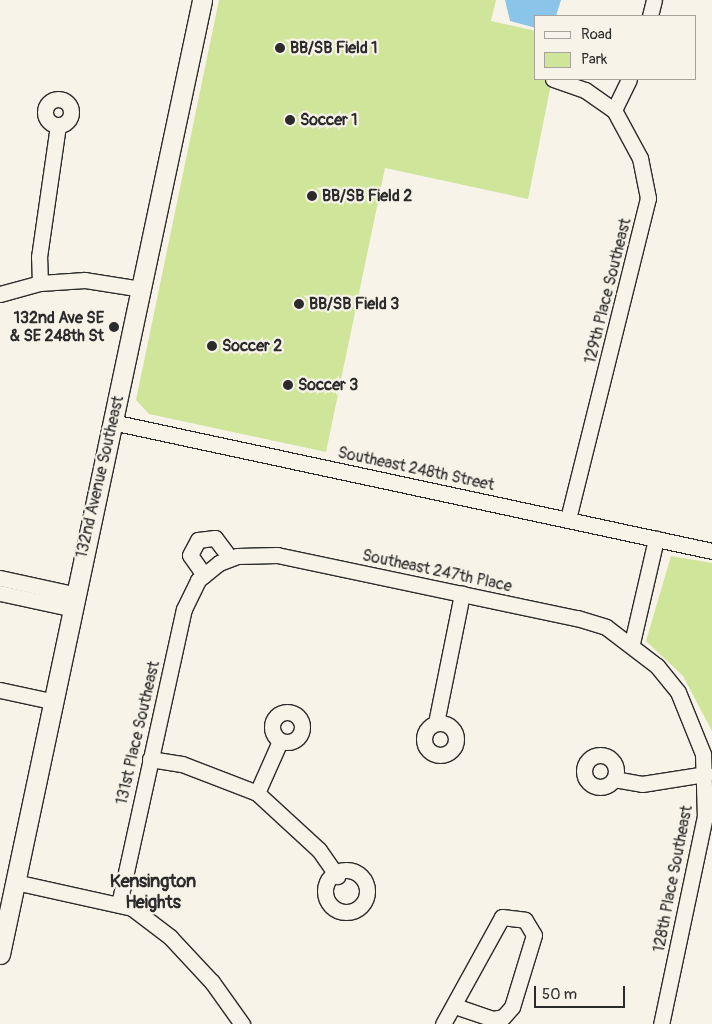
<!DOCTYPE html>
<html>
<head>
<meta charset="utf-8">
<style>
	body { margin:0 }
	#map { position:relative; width:712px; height:1024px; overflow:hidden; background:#f7f3e8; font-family:Pangolin,sans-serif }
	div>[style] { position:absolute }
	.green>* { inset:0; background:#cfe59a }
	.water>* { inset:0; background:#8ac4e9 }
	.roads { filter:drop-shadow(1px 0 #2b2b2b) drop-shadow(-1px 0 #2b2b2b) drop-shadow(0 1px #2b2b2b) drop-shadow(0 -1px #2b2b2b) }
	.minor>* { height:15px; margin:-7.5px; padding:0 7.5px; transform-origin:7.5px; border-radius:7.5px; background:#f7f3e8 }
	.minor>.ring { margin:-7.5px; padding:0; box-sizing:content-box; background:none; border:15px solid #f7f3e8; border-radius:50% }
	.major>* { height:19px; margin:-9.5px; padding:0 9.5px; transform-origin:9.5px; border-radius:9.5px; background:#f7f3e8 }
	.dots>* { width:14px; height:14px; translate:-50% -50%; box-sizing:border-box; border:2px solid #f7f3e8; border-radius:50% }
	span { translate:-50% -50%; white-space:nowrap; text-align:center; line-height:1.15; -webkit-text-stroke:4.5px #f7f3e8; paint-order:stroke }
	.poi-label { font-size:16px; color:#2b2b2b; font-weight:700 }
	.left { translate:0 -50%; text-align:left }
	.right { translate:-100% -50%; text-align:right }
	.street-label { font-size:16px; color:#2b2b2b }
	.neighbourhood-label { font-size:18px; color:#2b2b2b; font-weight:700 }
	.legend { position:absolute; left:534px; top:15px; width:162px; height:65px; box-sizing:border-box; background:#f7f3e8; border:1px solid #a5a39c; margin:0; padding:6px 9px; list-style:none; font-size:15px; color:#2b2b2b }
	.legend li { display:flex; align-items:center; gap:10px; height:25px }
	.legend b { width:25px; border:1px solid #a5a39c }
	.scale { position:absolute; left:534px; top:986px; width:91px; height:22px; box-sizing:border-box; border:2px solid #2b2b2b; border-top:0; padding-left:6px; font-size:15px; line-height:18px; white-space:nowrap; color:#2b2b2b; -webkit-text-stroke:4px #f7f3e8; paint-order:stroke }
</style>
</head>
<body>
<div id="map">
	<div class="green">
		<i style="clip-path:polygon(219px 0,496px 0,491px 21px,536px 31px,536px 79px,552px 79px,528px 199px,385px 168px,326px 452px,149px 414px,136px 400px)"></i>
		<i style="clip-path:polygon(671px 556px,712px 563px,712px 731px,683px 676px,646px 641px)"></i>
	</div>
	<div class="water">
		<i style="clip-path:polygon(505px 0,561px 0,556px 16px,536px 16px,536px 28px,510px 21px)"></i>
	</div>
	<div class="roads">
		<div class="minor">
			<i style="left:650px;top:16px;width:16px;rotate:-76deg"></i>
			<i style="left:553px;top:79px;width:34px;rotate:19deg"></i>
			<i style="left:585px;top:90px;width:35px;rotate:35deg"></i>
			<i style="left:614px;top:110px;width:55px;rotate:61.6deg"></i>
			<i style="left:640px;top:158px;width:41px;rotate:78.7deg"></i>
			<i style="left:648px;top:198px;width:331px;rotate:104deg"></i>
			<i class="ring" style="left:45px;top:99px;width:11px;height:11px"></i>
			<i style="left:614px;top:110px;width:34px;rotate:-64deg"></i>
			<i style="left:40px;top:283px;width:26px;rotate:-92deg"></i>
			<i style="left:39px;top:257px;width:133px;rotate:-81.8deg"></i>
			<i style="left:0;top:294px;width:41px;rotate:-15.4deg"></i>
			<i style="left:40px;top:283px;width:45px;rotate:-3.8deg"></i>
			<i style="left:85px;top:280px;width:57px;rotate:9.1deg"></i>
			<i style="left:112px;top:422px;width:614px;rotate:12.13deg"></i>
			<i style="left:204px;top:575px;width:24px;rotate:-125deg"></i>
			<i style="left:190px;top:555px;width:17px;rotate:-62deg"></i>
			<i style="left:198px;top:540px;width:17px;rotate:-7deg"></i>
			<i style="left:215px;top:538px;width:25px;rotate:53deg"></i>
			<i style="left:0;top:578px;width:75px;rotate:12.4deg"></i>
			<i style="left:0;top:593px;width:72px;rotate:12.1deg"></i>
			<i style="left:632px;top:643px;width:107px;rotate:-77deg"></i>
			<i style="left:0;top:690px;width:52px;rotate:12.2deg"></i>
			<i class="ring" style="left:272px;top:712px;width:15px;height:15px"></i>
			<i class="ring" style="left:424px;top:723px;width:17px;height:17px"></i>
			<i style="left:436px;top:723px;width:132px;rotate:-78.6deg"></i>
			<i class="ring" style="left:584px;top:755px;width:17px;height:17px"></i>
			<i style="left:150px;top:759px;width:32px;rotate:9deg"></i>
			<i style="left:182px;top:764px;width:80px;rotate:21.1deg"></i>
			<i style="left:257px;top:793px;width:84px;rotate:42.6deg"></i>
			<i style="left:319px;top:850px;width:32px;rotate:55deg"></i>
			<i style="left:614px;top:779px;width:28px;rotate:10deg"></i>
			<i style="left:642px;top:784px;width:65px;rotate:-8.9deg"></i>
			<i style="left:257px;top:793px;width:57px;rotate:-66.1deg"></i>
			<i class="ring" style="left:325px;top:870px;width:27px;height:27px"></i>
			<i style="left:15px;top:882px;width:120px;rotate:12.5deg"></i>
			<i style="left:132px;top:908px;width:48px;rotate:37.3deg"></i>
			<i style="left:170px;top:937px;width:62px;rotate:47deg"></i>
			<i style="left:212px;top:982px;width:52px;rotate:54.5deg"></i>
			<i style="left:119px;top:904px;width:302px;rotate:-77.6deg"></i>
			<i style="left:184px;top:609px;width:32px;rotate:-64deg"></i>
			<i style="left:198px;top:580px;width:27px;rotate:-39deg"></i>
			<i style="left:219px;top:563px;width:19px;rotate:-21deg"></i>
			<i style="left:237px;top:556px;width:40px;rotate:-1.4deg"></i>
			<i style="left:277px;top:555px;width:307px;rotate:11.9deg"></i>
			<i style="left:577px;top:618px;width:30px;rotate:17deg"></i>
			<i style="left:606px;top:627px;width:64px;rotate:37.4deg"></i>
			<i style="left:657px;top:666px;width:33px;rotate:51deg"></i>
			<i style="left:678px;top:692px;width:67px;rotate:68deg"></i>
			<i style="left:703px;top:754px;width:62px;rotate:88.2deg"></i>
			<i style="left:705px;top:816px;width:213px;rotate:101.9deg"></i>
			<i style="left:443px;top:1024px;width:122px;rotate:-61.1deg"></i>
			<i style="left:502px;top:917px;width:23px;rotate:7deg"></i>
			<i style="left:525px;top:920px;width:17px;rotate:59deg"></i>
			<i style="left:534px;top:935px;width:75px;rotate:107deg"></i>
			<i style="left:512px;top:1007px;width:13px;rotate:132deg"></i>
			<i style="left:503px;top:1017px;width:10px;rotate:169deg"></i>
			<i style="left:493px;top:1019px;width:40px;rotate:-161.1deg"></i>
		</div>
		<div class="major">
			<i style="left:0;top:954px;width:975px;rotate:-78.04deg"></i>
		</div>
	</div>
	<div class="dots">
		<i style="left:280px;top:48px;background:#2b2b2b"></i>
		<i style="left:290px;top:120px;background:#2b2b2b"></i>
		<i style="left:312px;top:196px;background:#2b2b2b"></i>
		<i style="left:299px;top:304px;background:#2b2b2b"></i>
		<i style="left:114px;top:327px;background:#2b2b2b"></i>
		<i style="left:212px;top:346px;background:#2b2b2b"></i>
		<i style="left:288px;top:385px;background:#2b2b2b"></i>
	</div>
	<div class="poi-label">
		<span class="left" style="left:290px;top:48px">BB/SB Field 1</span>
		<span class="left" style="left:300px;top:120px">Soccer 1</span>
		<span class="left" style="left:322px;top:196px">BB/SB Field 2</span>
		<span class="left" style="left:309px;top:304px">BB/SB Field 3</span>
		<span class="right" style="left:104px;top:327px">132nd Ave SE<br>&amp; SE 248th St</span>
		<span class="left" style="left:222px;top:346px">Soccer 2</span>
		<span class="left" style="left:298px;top:385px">Soccer 3</span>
	</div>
	<div class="street-label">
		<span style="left:608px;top:291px;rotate:-76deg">129th Place Southeast</span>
		<span style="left:416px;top:469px;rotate:12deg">Southeast 248th Street</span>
		<span style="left:100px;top:477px;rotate:-77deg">132nd Avenue Southeast</span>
		<span style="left:437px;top:571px;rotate:12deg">Southeast 247th Place</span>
		<span style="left:138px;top:733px;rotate:-77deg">131st Place Southeast</span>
		<span style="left:673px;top:879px;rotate:-79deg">128th Place Southeast</span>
	</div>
	<div class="neighbourhood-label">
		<span style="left:153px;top:893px">Kensington<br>Heights</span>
	</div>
	<ul class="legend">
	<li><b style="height:6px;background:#f7f3e8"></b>Road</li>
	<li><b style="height:14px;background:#cfe59a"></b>Park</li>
	</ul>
	<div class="scale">50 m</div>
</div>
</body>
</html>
